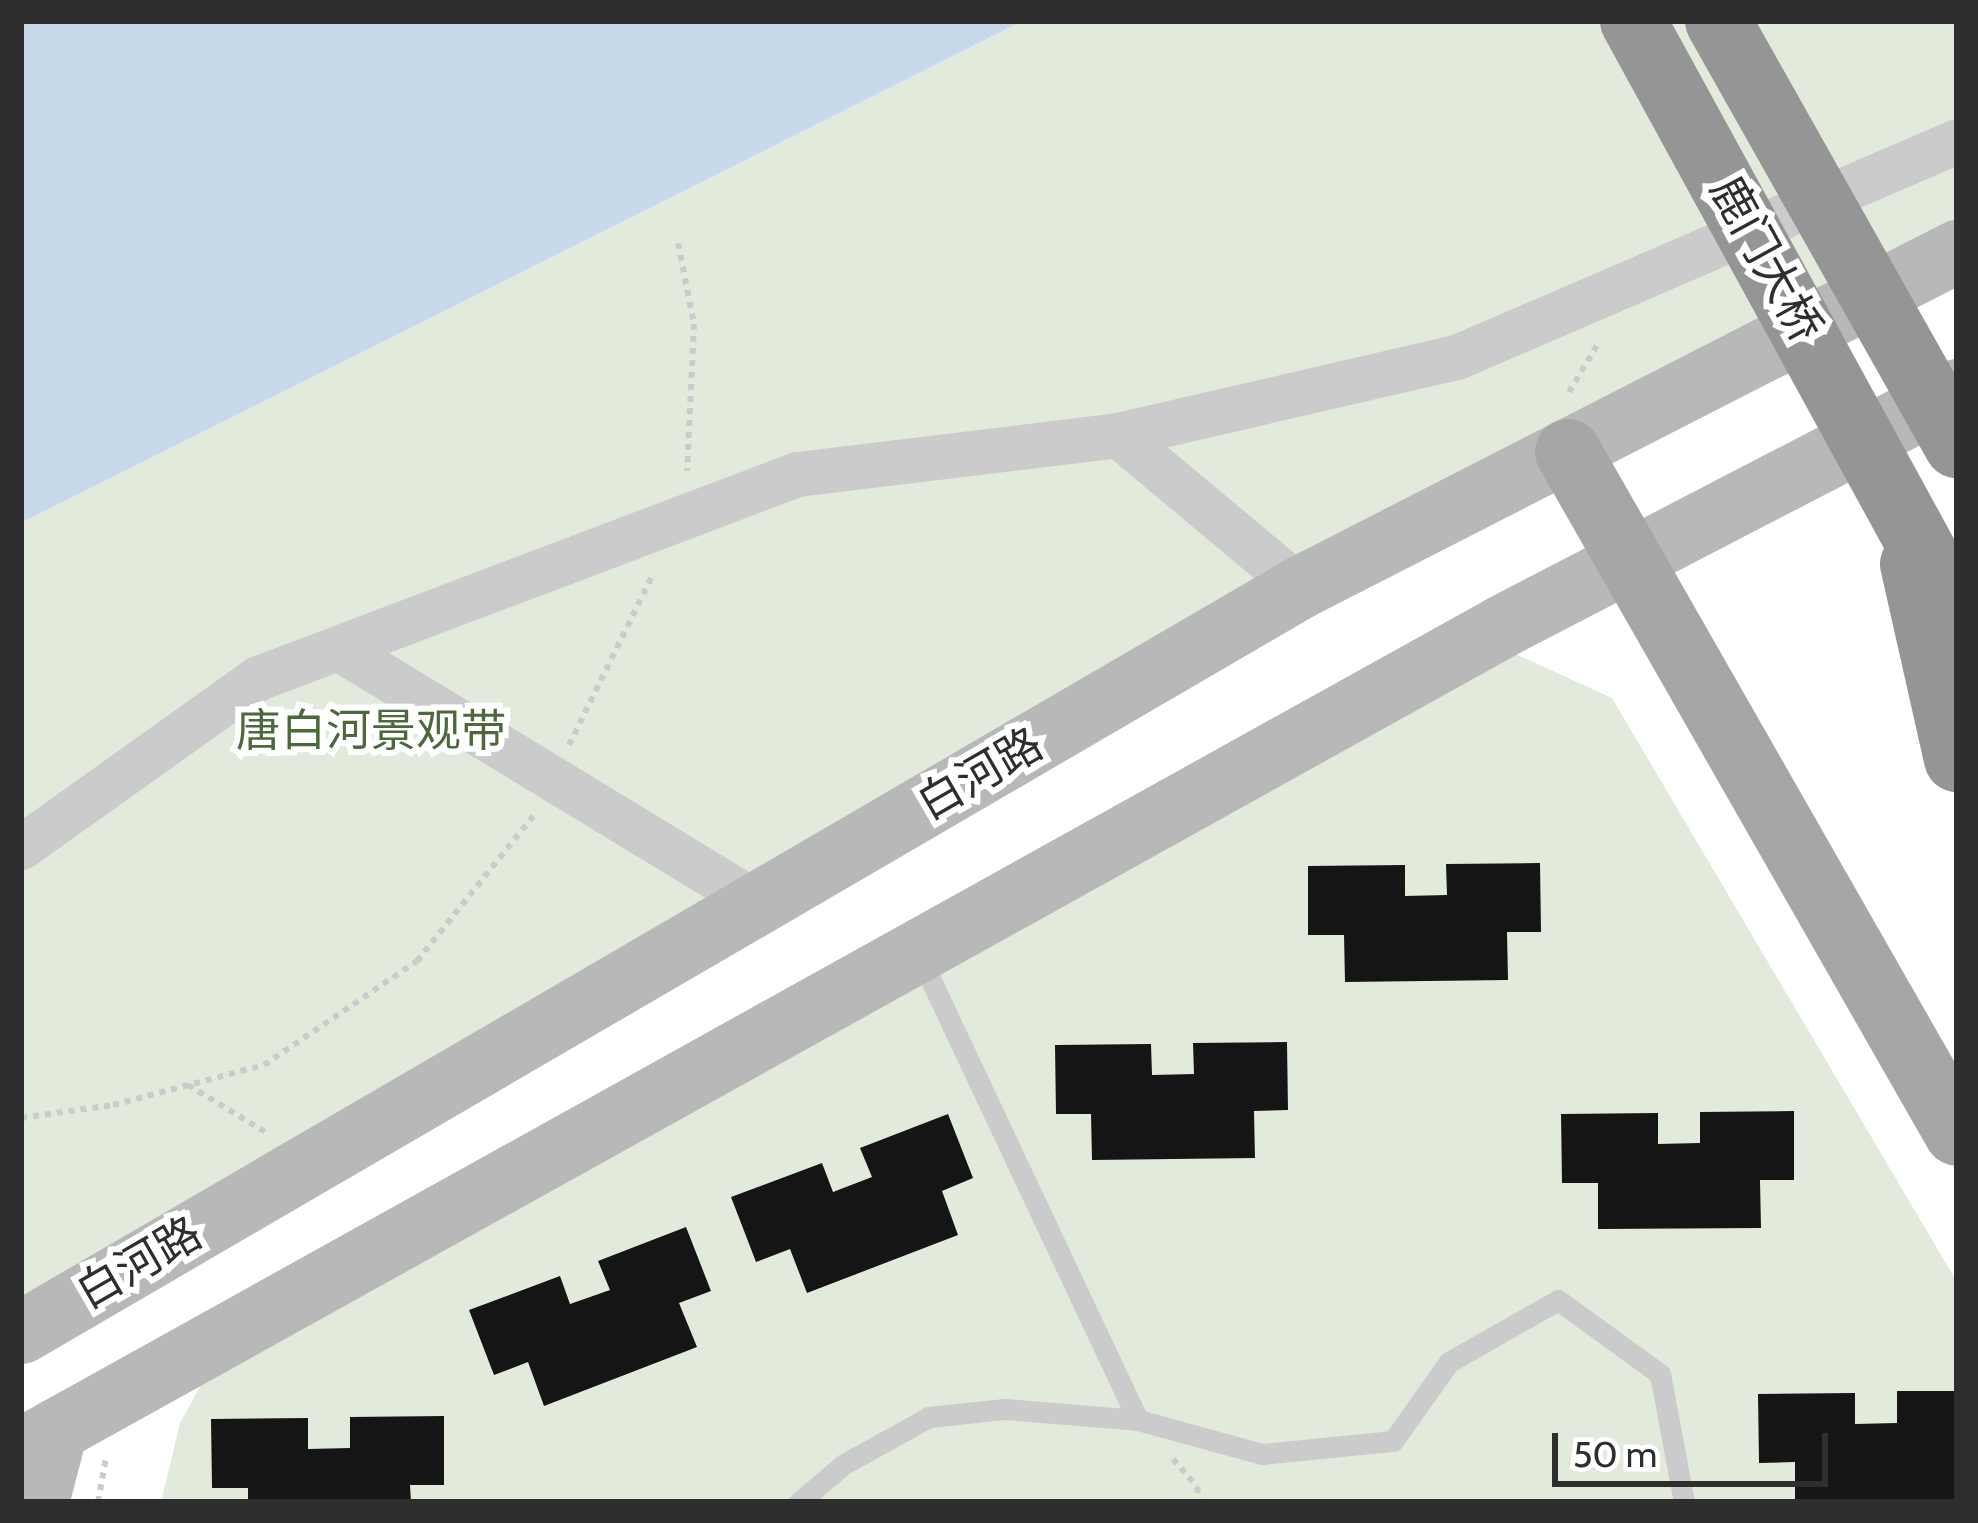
<!DOCTYPE html>
<html>
<head>
<meta charset="utf-8">
<style>
	body { margin:0 }
	#map { position:relative; width:1978px; height:1523px; overflow:hidden; background:#fff; font-family:Cabin,"Noto Sans SC",sans-serif }
	div>[style] { position:absolute }
	.green>* { inset:0; background:#e2ebdb }
	.water>* { inset:0; background:#c7daeb }
	.building>* { inset:0; background:#151515 }
	.path>* { height:6px; margin-top:-3px; transform-origin:0; background:repeating-linear-gradient(90deg,#cbcbcb 0 6px,transparent 0 12px) }
	.lane>* { height:21px; margin:-10.5px; padding:0 10.5px; transform-origin:10.5px; border-radius:10.5px; background:#cbcbcb }
	.street>* { height:45px; margin:-22.5px; padding:0 22.5px; transform-origin:22.5px; border-radius:22.5px; background:#cbcbcb }
	.secondary>* { height:63px; margin:-31.5px; padding:0 31.5px; transform-origin:31.5px; border-radius:31.5px; background:#b8b8b8 }
	.primary>* { height:66px; margin:-33px; padding:0 33px; transform-origin:33px; border-radius:33px; background:#a6a6a6 }
	.highway>* { height:66px; margin:-33px; padding:0 33px; transform-origin:33px; border-radius:33px; background:#959595 }
	span { translate:-50% -50%; white-space:nowrap; text-align:center; line-height:1.15; -webkit-text-stroke:12px #fff; paint-order:stroke }
	.street-label { font-size:45px; color:#2e2e2e }
	.park-label { font-size:45px; color:#4d693b }
	.frame { position:absolute; inset:0; border:24px solid #2e2e2e; pointer-events:none }
	.scale { position:absolute; left:1552px; top:1433px; width:276px; height:54px; box-sizing:border-box; border:6px solid #2e2e2e; border-top:0; padding-left:15px; font-size:36px; line-height:42px; white-space:nowrap; color:#2e2e2e; -webkit-text-stroke:9px #fff; paint-order:stroke }
</style>
</head>
<body>
<div id="map">
	<div class="green">
		<i style="clip-path:polygon(1023px 21px,1957px 21px,1957px 251px,21px 1332px,21px 523px)"></i>
		<i style="clip-path:polygon(1496px 645px,1612px 698px,1957px 1282px,1957px 1502px,161px 1502px,180px 1423px,208px 1372px)"></i>
	</div>
	<div class="water">
		<i style="clip-path:polygon(21px 21px,1023px 21px,21px 523px)"></i>
	</div>
	<div class="building">
		<i style="clip-path:polygon(1540px 863px,1541px 932px,1507px 932px,1508px 980px,1345px 982px,1344px 935px,1308px 935px,1308px 866px,1405px 865px,1405px 896px,1447px 895px,1446px 864px)"></i>
		<i style="clip-path:polygon(1287px 1042px,1288px 1110px,1254px 1111px,1255px 1158px,1092px 1160px,1091px 1114px,1056px 1114px,1055px 1045px,1151px 1044px,1152px 1075px,1194px 1074px,1193px 1043px)"></i>
		<i style="clip-path:polygon(1794px 1111px,1794px 1180px,1760px 1180px,1761px 1228px,1598px 1229px,1598px 1183px,1562px 1183px,1561px 1114px,1658px 1113px,1658px 1144px,1700px 1143px,1700px 1112px)"></i>
		<i style="clip-path:polygon(948px 1114px,973px 1178px,942px 1191px,958px 1235px,807px 1293px,790px 1249px,756px 1262px,731px 1197px,822px 1163px,833px 1192px,872px 1177px,860px 1148px)"></i>
		<i style="clip-path:polygon(686px 1227px,711px 1291px,679px 1303px,697px 1347px,544px 1406px,528px 1362px,494px 1375px,469px 1310px,560px 1276px,570px 1304px,610px 1290px,598px 1261px)"></i>
		<i style="clip-path:polygon(1897px 1391px,1957px 1391px,1957px 1502px,1795px 1502px,1795px 1462px,1759px 1463px,1758px 1394px,1855px 1393px,1855px 1424px,1897px 1423px)"></i>
		<i style="clip-path:polygon(444px 1416px,444px 1485px,410px 1485px,411px 1502px,248px 1502px,248px 1488px,212px 1488px,211px 1419px,308px 1418px,308px 1449px,350px 1448px,350px 1417px)"></i>
	</div>
	<div class="path">
		<i style="left:678px;top:243px;width:83px;rotate:78.8deg"></i>
		<i style="left:694px;top:324px;width:147px;rotate:92.7deg"></i>
		<i style="left:1569px;top:392px;width:58px;rotate:-59deg"></i>
		<i style="left:569px;top:745px;width:191px;rotate:-63.8deg"></i>
		<i style="left:188px;top:1085px;width:92px;rotate:31.3deg"></i>
		<i style="left:21px;top:1118px;width:93px;rotate:-8deg"></i>
		<i style="left:113px;top:1105px;width:156px;rotate:-14.8deg"></i>
		<i style="left:264px;top:1065px;width:185px;rotate:-34.2deg"></i>
		<i style="left:417px;top:961px;width:186px;rotate:-51.3deg"></i>
		<i style="left:1173px;top:1459px;width:37px;rotate:49deg"></i>
		<i style="left:1197px;top:1487px;width:15px;rotate:79deg"></i>
		<i style="left:98px;top:1502px;width:45px;rotate:-79.7deg"></i>
	</div>
	<div class="lane">
		<i style="left:920px;top:957px;width:512px;rotate:64.79deg"></i>
		<i style="left:799px;top:1502px;width:59px;rotate:-40.2deg"></i>
		<i style="left:844px;top:1464px;width:97px;rotate:-28.9deg"></i>
		<i style="left:929px;top:1417px;width:76px;rotate:-6deg"></i>
		<i style="left:1005px;top:1409px;width:133px;rotate:4.7deg"></i>
		<i style="left:1138px;top:1420px;width:129px;rotate:15.3deg"></i>
		<i style="left:1262px;top:1454px;width:132px;rotate:-5.7deg"></i>
		<i style="left:1393px;top:1441px;width:97px;rotate:-54.7deg"></i>
		<i style="left:1449px;top:1362px;width:125px;rotate:-29.6deg"></i>
		<i style="left:1558px;top:1300px;width:126px;rotate:36deg"></i>
		<i style="left:1660px;top:1374px;width:130px;rotate:79.4deg"></i>
	</div>
	<div class="street">
		<i style="left:1118px;top:435px;width:350px;rotate:-13deg"></i>
		<i style="left:1459px;top:356px;width:542px;rotate:-23.35deg"></i>
		<i style="left:338px;top:648px;width:491px;rotate:31.3deg"></i>
		<i style="left:21px;top:847px;width:291px;rotate:-35.5deg"></i>
		<i style="left:258px;top:678px;width:576px;rotate:-20.73deg"></i>
		<i style="left:797px;top:474px;width:323px;rotate:-6.9deg"></i>
		<i style="left:1118px;top:435px;width:237px;rotate:39.9deg"></i>
	</div>
	<div class="secondary">
		<i style="left:21px;top:1332px;width:1480px;rotate:-30.22deg"></i>
		<i style="left:1300px;top:587px;width:738px;rotate:-27.09deg"></i>
		<i style="left:21px;top:1449px;width:1694px;rotate:-29.06deg"></i>
		<i style="left:1502px;top:626px;width:513px;rotate:-27.41deg"></i>
		<i style="left:37px;top:1502px;width:75px;rotate:-75.4deg"></i>
	</div>
	<div class="primary">
		<i style="left:1568px;top:452px;width:784px;rotate:60.26deg"></i>
	</div>
	<div class="highway">
		<i style="left:1633px;top:21px;width:675px;rotate:61.31deg"></i>
		<i style="left:1718px;top:21px;width:487px;rotate:60.6deg"></i>
		<i style="left:1913px;top:564px;width:200px;rotate:77.3deg"></i>
	</div>
	<div class="street-label">
		<span style="left:1766px;top:259px;rotate:61deg">鹿门大桥</span>
		<span style="left:980px;top:774px;rotate:-30deg">白河路</span>
		<span style="left:139px;top:1263px;rotate:-30deg">白河路</span>
	</div>
	<div class="park-label">
		<span style="left:371px;top:731px">唐白河景观带</span>
	</div>
	<div class="frame"></div>
	<div class="scale">50 m</div>
</div>
</body>
</html>
